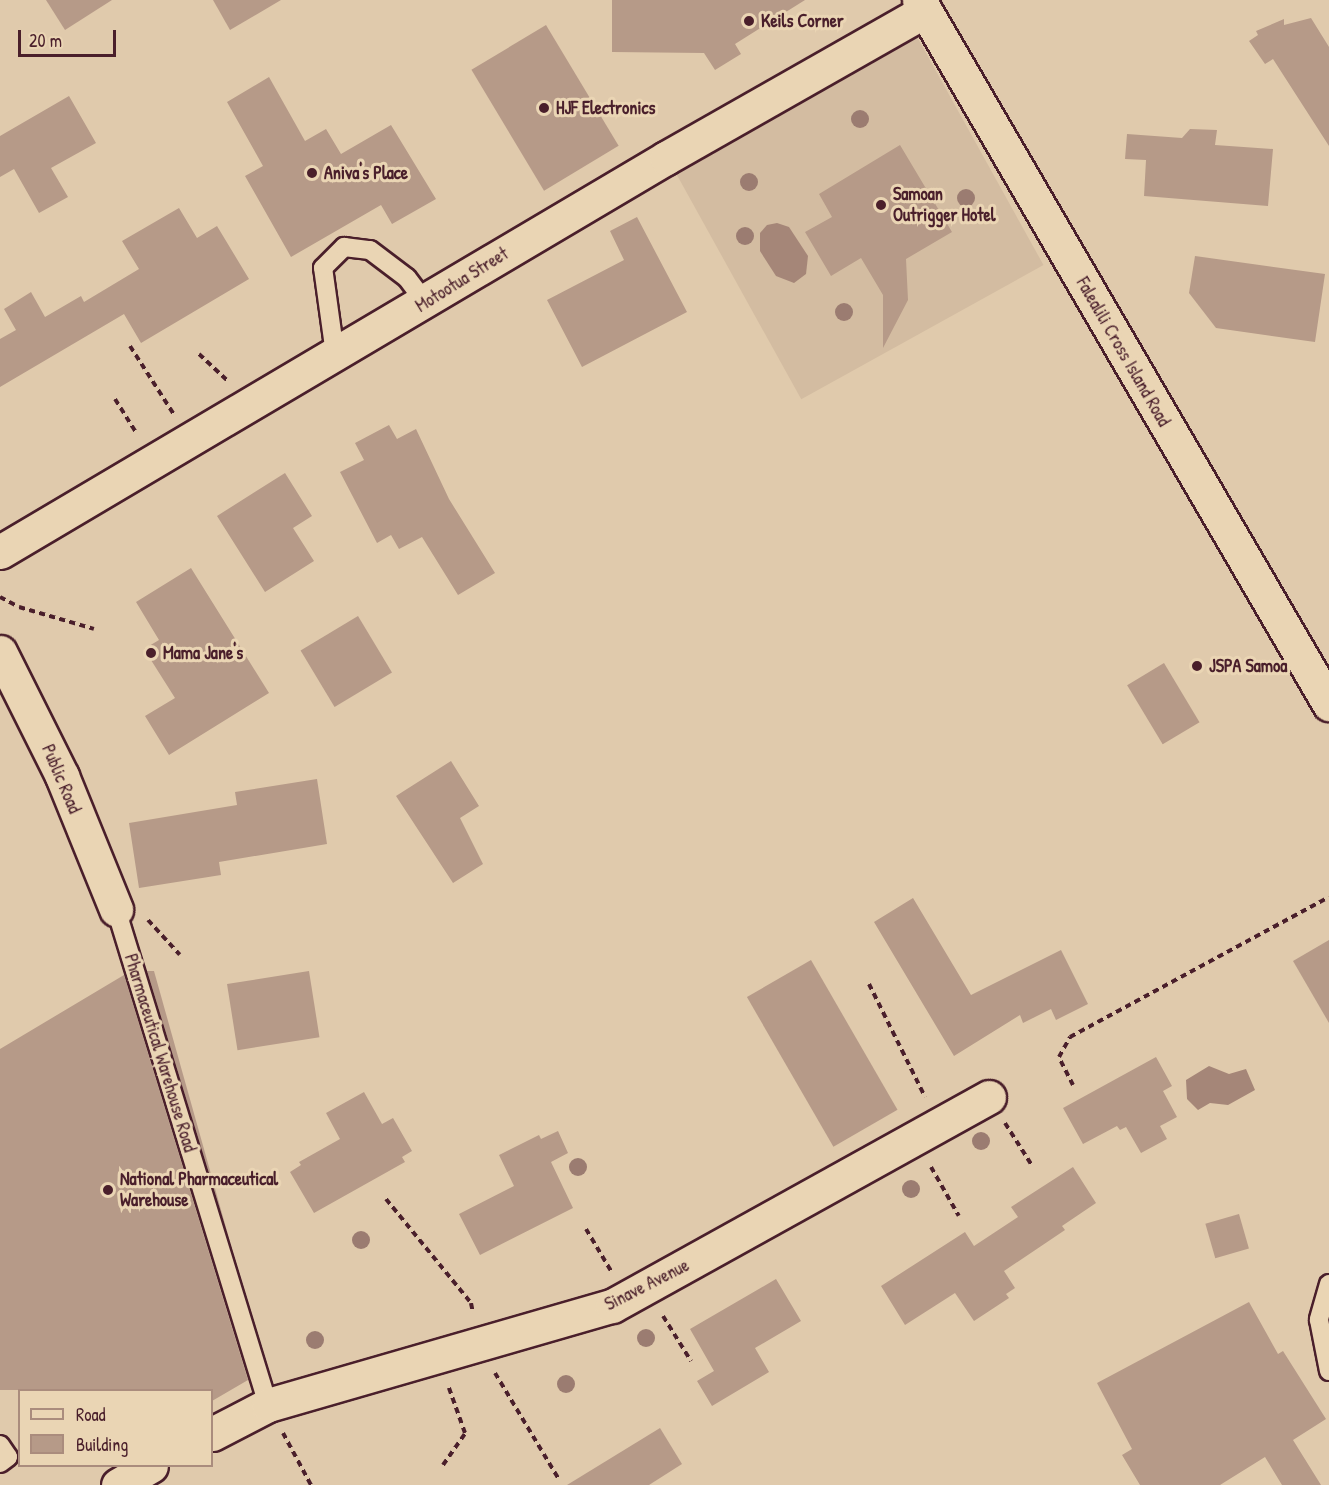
<!DOCTYPE html>
<html>
<head>
<meta charset="utf-8">
<style>
	body { margin:0 }
	#map { position:relative; width:1329px; height:1485px; overflow:hidden; background:#e0caac; font-family:"Patrick Hand",sans-serif }
	div>[style] { position:absolute }
	.built>* { inset:0; background:#d3bca1; transform-origin:0 0 }
	.water>* { inset:0; background:#a58678 }
	.building>* { inset:0; background:#b69a88; transform-origin:0 0 }
	.path>* { height:4px; margin-top:-2px; transform-origin:0; background:repeating-linear-gradient(90deg,#4a1f2b 0 6px,transparent 0 10.5px) }
	.roads { filter:drop-shadow(2px 0 #4a1f2b) drop-shadow(-2px 0 #4a1f2b) drop-shadow(0 2px #4a1f2b) drop-shadow(0 -2px #4a1f2b) }
	.service>* { height:18px; margin:-9px; padding:0 9px; transform-origin:9px; border-radius:9px; background:#ead5b4 }
	.minor>* { height:33px; margin:-16.5px; padding:0 16.5px; transform-origin:16.5px; border-radius:16.5px; background:#ead5b4 }
	.secondary>* { height:33px; margin:-16.5px; padding:0 16.5px; transform-origin:16.5px; border-radius:16.5px; background:#ead5b4 }
	.primary>* { height:33px; margin:-16.5px; padding:0 16.5px; transform-origin:16.5px; border-radius:16.5px; background:#ead5b4 }
	.trees>* { width:18px; height:18px; margin:-9px; border-radius:50%; background:#9b7c71 }
	.dots>* { width:16px; height:16px; translate:-50% -50%; box-sizing:border-box; border:3px solid #ead5b4; border-radius:50% }
	span { translate:-50% -50%; white-space:nowrap; text-align:center; line-height:1.15; -webkit-text-stroke:6px #ead5b4; paint-order:stroke }
	.poi-label { font-size:18px; color:#4a1f2b; font-weight:700 }
	.left { translate:0 -50%; text-align:left }
	.street-label { font-size:18px; color:#4a1f2b }
	.legend { position:absolute; left:18px; top:1389px; width:195px; height:78px; box-sizing:border-box; background:#ead5b4; border:2px solid #aa8c7d; margin:0; padding:8px 10px; list-style:none; font-size:18px; color:#4a1f2b }
	.legend li { display:flex; align-items:center; gap:12px; height:30px }
	.legend b { width:30px; border:2px solid #aa8c7d }
	.scale { position:absolute; left:18px; top:30px; width:98px; height:27px; box-sizing:border-box; border:3px solid #4a1f2b; border-top:0; padding-left:8px; font-size:18px; line-height:21px; white-space:nowrap; color:#4a1f2b; -webkit-text-stroke:4px #ead5b4; paint-order:stroke }
</style>
</head>
<body>
<div id="map">
	<div class="built">
		<i style="left:916px;top:35px;width:263px;height:277px;rotate:61deg"></i>
	</div>
	<div class="water">
		<i style="clip-path:polygon(777px 223px,789px 227px,808px 256px,806px 274px,794px 283px,776px 276px,760px 251px,760px 233px,767px 225px)"></i>
		<i style="clip-path:polygon(1209px 1066px,1229px 1074px,1246px 1069px,1255px 1090px,1228px 1105px,1210px 1103px,1198px 1110px,1187px 1099px,1186px 1080px)"></i>
	</div>
	<div class="building">
		<i style="clip-path:polygon(46px 0,112px 0,65px 30px)"></i>
		<i style="clip-path:polygon(213px 0,281px 0,230px 30px)"></i>
		<i style="clip-path:polygon(612px 0,805px 0,735px 44px,741px 54px,715px 70px,704px 53px,612px 52px)"></i>
		<i style="clip-path:polygon(1311px 18px,1329px 47px,1329px 146px,1273px 59px,1265px 64px,1249px 41px,1258px 35px,1256px 31px,1284px 19px,1284px 25px)"></i>
		<i style="left:546px;top:25px;width:141px;height:87px;rotate:59deg"></i>
		<i style="clip-path:polygon(269px 77px,305px 141px,326px 129px,341px 154px,391px 125px,436px 199px,392px 224px,381px 205px,291px 257px,245px 176px,263px 166px,227px 102px)"></i>
		<i style="clip-path:polygon(69px 96px,96px 143px,51px 168px,68px 197px,39px 213px,14px 169px,0 177px,0 136px)"></i>
		<i style="clip-path:polygon(1190px 129px,1217px 130px,1215px 145px,1273px 149px,1268px 206px,1144px 196px,1146px 160px,1125px 159px,1127px 134px,1182px 138px)"></i>
		<i style="clip-path:polygon(900px 145px,952px 232px,906px 259px,908px 300px,883px 348px,883px 295px,861px 258px,831px 276px,805px 232px,832px 217px,819px 194px)"></i>
		<i style="clip-path:polygon(179px 208px,197px 238px,217px 226px,249px 279px,141px 343px,124px 314px,0 387px,0 339px,16px 330px,4px 309px,31px 292px,45px 317px,81px 296px,84px 302px,139px 269px,122px 241px)"></i>
		<i style="clip-path:polygon(637px 217px,687px 312px,582px 367px,547px 300px,624px 260px,610px 231px)"></i>
		<i style="clip-path:polygon(1195px 256px,1325px 274px,1315px 342px,1216px 328px,1189px 293px)"></i>
		<i style="clip-path:polygon(389px 425px,397px 439px,416px 429px,449px 499px,495px 573px,458px 595px,422px 537px,399px 549px,391px 535px,377px 543px,340px 472px,364px 460px,355px 443px)"></i>
		<i style="clip-path:polygon(285px 473px,312px 516px,293px 528px,314px 561px,265px 592px,217px 516px)"></i>
		<i style="clip-path:polygon(191px 568px,269px 693px,169px 755px,145px 716px,175px 698px,144px 649px,159px 640px,136px 602px)"></i>
		<i style="left:358px;top:616px;width:66px;height:67px;rotate:59deg"></i>
		<i style="left:1164px;top:663px;width:69px;height:43px;rotate:59deg"></i>
		<i style="clip-path:polygon(451px 761px,479px 806px,460px 818px,483px 864px,453px 883px,396px 796px)"></i>
		<i style="clip-path:polygon(317px 779px,327px 844px,219px 862px,221px 875px,139px 888px,129px 823px,237px 805px,235px 792px)"></i>
		<i style="clip-path:polygon(913px 898px,971px 995px,1061px 950px,1088px 1004px,1056px 1020px,1051px 1009px,1023px 1023px,1020px 1015px,954px 1056px,874px 922px)"></i>
		<i style="clip-path:polygon(1329px 940px,1329px 1023px,1293px 961px)"></i>
		<i style="left:811px;top:960px;width:173px;height:74px;rotate:60deg"></i>
		<i style="clip-path:polygon(147px 971px,154px 971px,232px 1249px)"></i>
		<i style="left:309px;top:971px;width:67px;height:83px;rotate:81deg"></i>
		<i style="clip-path:polygon(124px 975px,248px 1380px,212px 1401px,212px 1390px,0 1390px,0 1049px)"></i>
		<i style="clip-path:polygon(1156px 1057px,1172px 1086px,1163px 1091px,1177px 1117px,1160px 1126px,1167px 1139px,1141px 1153px,1126px 1127px,1120px 1130px,1117px 1126px,1083px 1144px,1063px 1108px)"></i>
		<i style="clip-path:polygon(364px 1092px,382px 1124px,393px 1118px,412px 1151px,402px 1157px,405px 1162px,314px 1213px,290px 1172px,301px 1165px,299px 1162px,340px 1139px,326px 1113px)"></i>
		<i style="clip-path:polygon(558px 1131px,568px 1153px,551px 1162px,573px 1208px,480px 1255px,459px 1214px,514px 1186px,499px 1155px,539px 1135px,541px 1139px)"></i>
		<i style="clip-path:polygon(1073px 1167px,1096px 1203px,1062px 1226px,1065px 1230px,1004px 1271px,1015px 1288px,1006px 1294px,1009px 1298px,974px 1321px,955px 1293px,905px 1325px,881px 1286px,965px 1232px,974px 1246px,1018px 1217px,1011px 1207px)"></i>
		<i style="left:1239px;top:1214px;width:36px;height:35px;rotate:74deg"></i>
		<i style="clip-path:polygon(776px 1279px,801px 1321px,755px 1348px,769px 1372px,712px 1406px,697px 1381px,714px 1371px,690px 1329px)"></i>
		<i style="clip-path:polygon(1249px 1302px,1278px 1354px,1283px 1351px,1326px 1419px,1293px 1440px,1321px 1485px,1282px 1485px,1265px 1457px,1220px 1485px,1140px 1485px,1122px 1455px,1132px 1449px,1097px 1383px)"></i>
		<i style="clip-path:polygon(660px 1428px,682px 1464px,649px 1485px,567px 1485px)"></i>
	</div>
	<div class="path">
		<i style="left:130px;top:346px;width:80px;rotate:57.3deg"></i>
		<i style="left:199px;top:354px;width:38px;rotate:43deg"></i>
		<i style="left:115px;top:399px;width:41px;rotate:57.8deg"></i>
		<i style="left:0;top:597px;width:21px;rotate:28deg"></i>
		<i style="left:19px;top:607px;width:78px;rotate:16.3deg"></i>
		<i style="left:148px;top:920px;width:47px;rotate:47.6deg"></i>
		<i style="left:869px;top:984px;width:126px;rotate:63.6deg"></i>
		<i style="left:1073px;top:1085px;width:31px;rotate:-117deg"></i>
		<i style="left:1059px;top:1057px;width:23px;rotate:-61deg"></i>
		<i style="left:1070px;top:1037px;width:294px;rotate:-28.4deg"></i>
		<i style="left:1005px;top:1123px;width:49px;rotate:57.6deg"></i>
		<i style="left:931px;top:1167px;width:56px;rotate:60.3deg"></i>
		<i style="left:386px;top:1199px;width:134px;rotate:50.7deg"></i>
		<i style="left:471px;top:1303px;width:10px;rotate:79deg"></i>
		<i style="left:586px;top:1229px;width:49px;rotate:59.2deg"></i>
		<i style="left:663px;top:1316px;width:53px;rotate:58.1deg"></i>
		<i style="left:495px;top:1373px;width:122px;rotate:59deg"></i>
		<i style="left:283px;top:1433px;width:59px;rotate:61.7deg"></i>
		<i style="left:443px;top:1465px;width:39px;rotate:-55deg"></i>
		<i style="left:465px;top:1433px;width:48px;rotate:-109.6deg"></i>
	</div>
	<div class="roads">
		<div class="service">
			<i style="left:335px;top:354px;width:87px;rotate:-97.9deg"></i>
			<i style="left:323px;top:268px;width:30px;rotate:-45deg"></i>
			<i style="left:344px;top:247px;width:26px;rotate:7deg"></i>
			<i style="left:370px;top:250px;width:46px;rotate:37.1deg"></i>
			<i style="left:407px;top:278px;width:30px;rotate:53deg"></i>
			<i style="left:116px;top:909px;width:519px;rotate:72.96deg"></i>
			<i style="left:1329px;top:1284px;width:37px;rotate:106deg"></i>
			<i style="left:1319px;top:1320px;width:52px;rotate:78.9deg"></i>
			<i style="left:0;top:1445px;width:14px;rotate:56deg"></i>
			<i style="left:8px;top:1457px;width:10px;rotate:143deg"></i>
		</div>
		<div class="minor">
			<i style="left:0;top:652px;width:139px;rotate:63.4deg"></i>
			<i style="left:62px;top:776px;width:144px;rotate:67.9deg"></i>
			<i style="left:212px;top:1434px;width:63px;rotate:-27.4deg"></i>
			<i style="left:268px;top:1405px;width:358px;rotate:-16.1deg"></i>
			<i style="left:612px;top:1306px;width:431px;rotate:-29deg"></i>
			<i style="left:118px;top:1485px;width:38px;rotate:-30deg"></i>
		</div>
		<div class="secondary">
			<i style="left:0;top:552px;width:774px;rotate:-30.61deg"></i>
			<i style="left:666px;top:158px;width:298px;rotate:-29.6deg"></i>
		</div>
		<div class="primary">
			<i style="left:919px;top:0;width:815px;rotate:59.78deg"></i>
		</div>
	</div>
	<div class="trees">
		<i style="left:860px;top:119px"></i>
		<i style="left:749px;top:182px"></i>
		<i style="left:966px;top:198px"></i>
		<i style="left:745px;top:236px"></i>
		<i style="left:844px;top:312px"></i>
		<i style="left:981px;top:1141px"></i>
		<i style="left:578px;top:1167px"></i>
		<i style="left:911px;top:1189px"></i>
		<i style="left:361px;top:1240px"></i>
		<i style="left:646px;top:1338px"></i>
		<i style="left:315px;top:1340px"></i>
		<i style="left:566px;top:1384px"></i>
	</div>
	<div class="dots">
		<i style="left:749px;top:21px;background:#4a1f2b"></i>
		<i style="left:544px;top:108px;background:#4a1f2b"></i>
		<i style="left:312px;top:173px;background:#4a1f2b"></i>
		<i style="left:881px;top:205px;background:#4a1f2b"></i>
		<i style="left:151px;top:653px;background:#4a1f2b"></i>
		<i style="left:1197px;top:666px;background:#4a1f2b"></i>
		<i style="left:108px;top:1190px;background:#4a1f2b"></i>
	</div>
	<div class="poi-label">
		<span class="left" style="left:761px;top:21px">Keils Corner</span>
		<span class="left" style="left:556px;top:108px">HJF Electronics</span>
		<span class="left" style="left:324px;top:173px">Aniva's Place</span>
		<span class="left" style="left:893px;top:205px">Samoan<br>Outrigger Hotel</span>
		<span class="left" style="left:163px;top:653px">Mama Jane's</span>
		<span class="left" style="left:1209px;top:666px">JSPA Samoa</span>
		<span class="left" style="left:120px;top:1190px">National Pharmaceutical<br>Warehouse</span>
	</div>
	<div class="street-label">
		<span style="left:462px;top:280px;rotate:-32deg">Motootua Street</span>
		<span style="left:1123px;top:352px;rotate:60deg">Falealili Cross Island Road</span>
		<span style="left:61px;top:779px;rotate:67deg">Public Road</span>
		<span style="left:160px;top:1053px;rotate:73deg">Pharmaceutical Warehouse Road</span>
		<span style="left:647px;top:1285px;rotate:-27deg">Sinave Avenue</span>
	</div>
	<ul class="legend">
	<li><b style="height:8px;background:#ead5b4"></b>Road</li>
	<li><b style="height:16px;background:#b69a88"></b>Building</li>
	</ul>
	<div class="scale">20 m</div>
</div>
</body>
</html>
